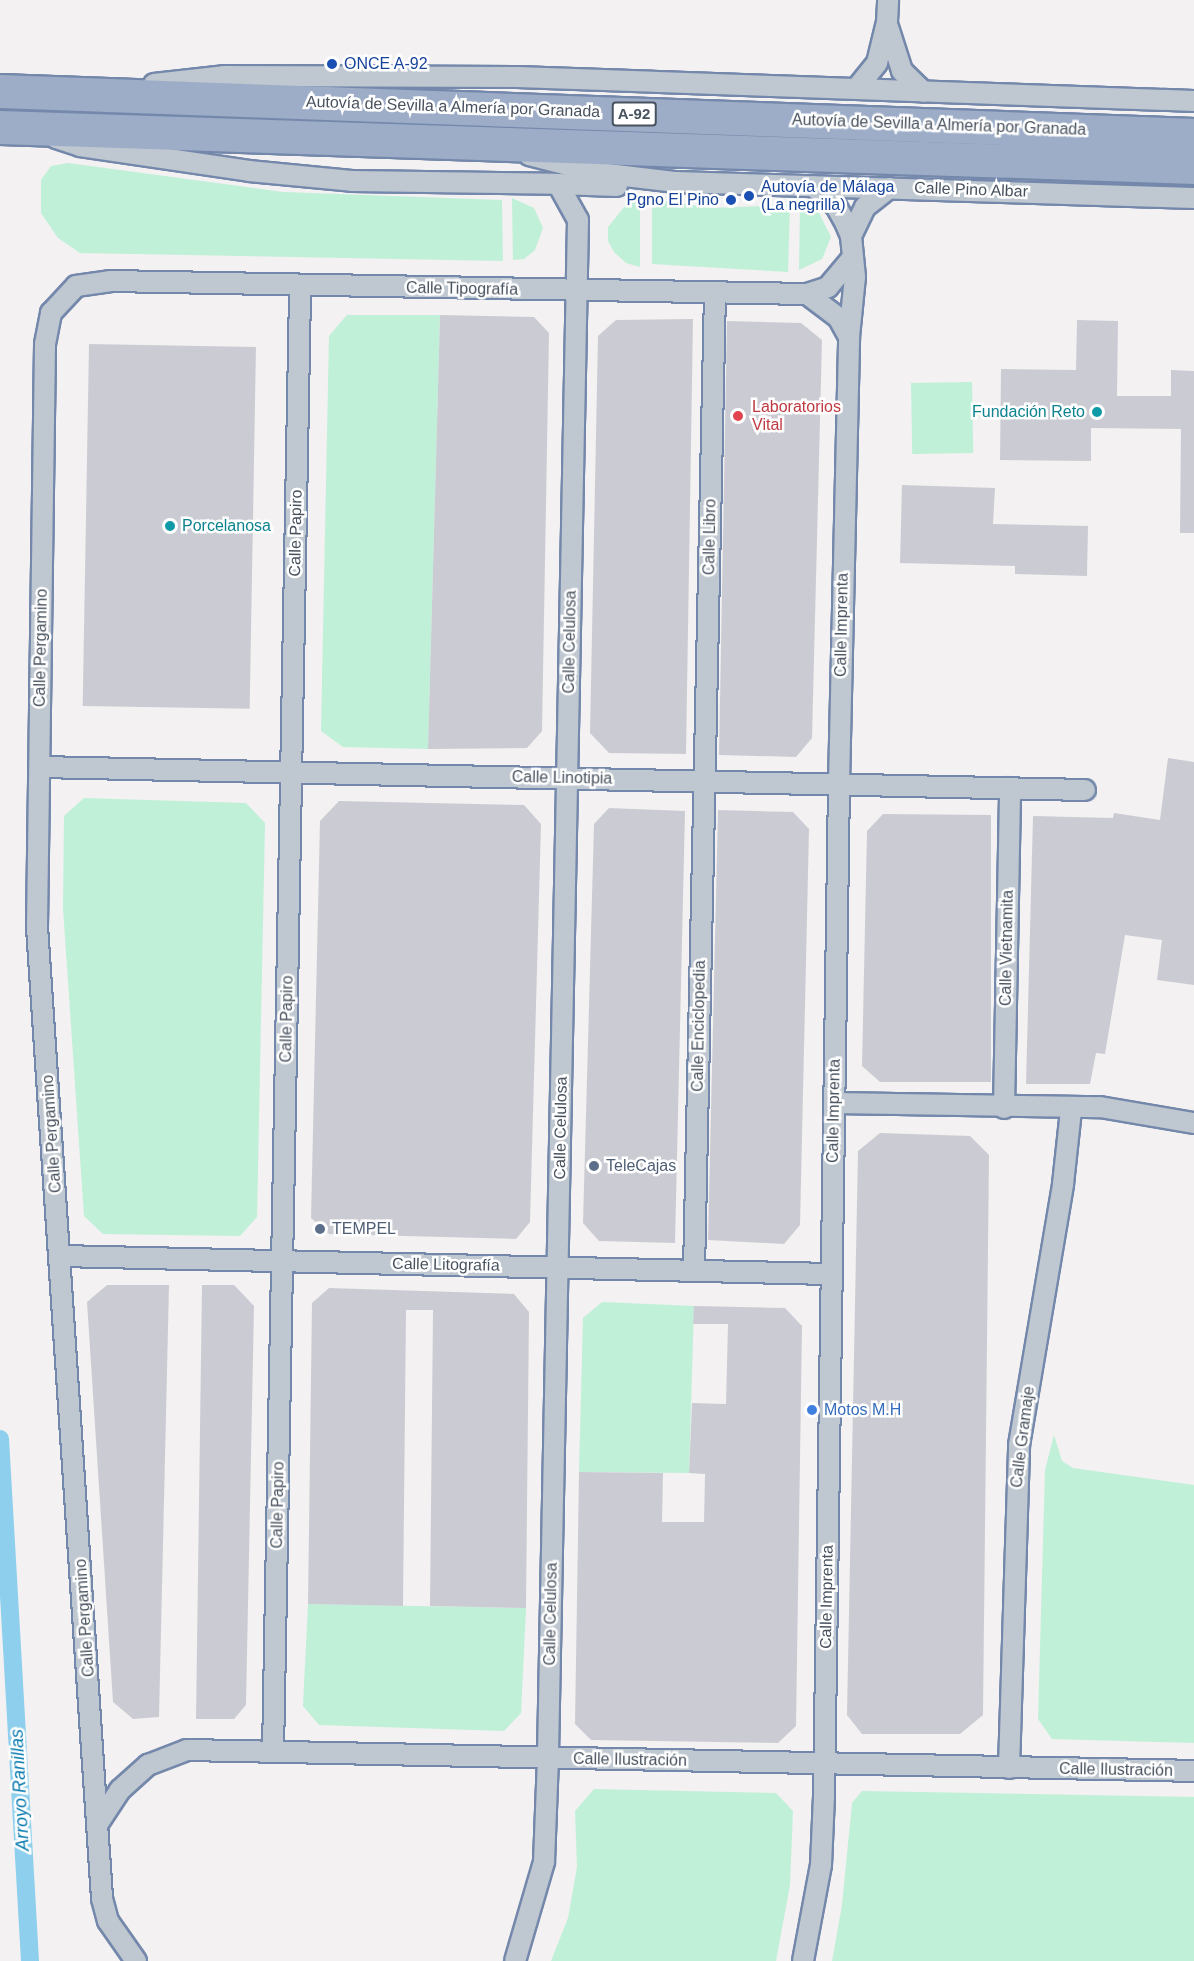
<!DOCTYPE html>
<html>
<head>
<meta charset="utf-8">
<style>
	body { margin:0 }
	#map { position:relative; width:1194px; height:1961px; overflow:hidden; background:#f3f1f1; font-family:Helvetica,sans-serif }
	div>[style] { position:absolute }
	.green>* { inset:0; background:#c0f0d8; transform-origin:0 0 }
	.canal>* { height:18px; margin:-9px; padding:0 9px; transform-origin:9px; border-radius:9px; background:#8dcfed }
	.building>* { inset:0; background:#cbccd3; transform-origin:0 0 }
	.roads { filter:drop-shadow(2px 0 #7488ab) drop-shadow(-2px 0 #7488ab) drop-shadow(0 2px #7488ab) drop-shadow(0 -2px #7488ab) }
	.minor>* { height:20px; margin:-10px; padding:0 10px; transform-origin:10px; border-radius:10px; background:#bfc7d0 }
	.trunk>* { height:33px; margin:-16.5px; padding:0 16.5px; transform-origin:16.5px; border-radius:16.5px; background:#9dadc7 }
	.dots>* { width:16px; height:16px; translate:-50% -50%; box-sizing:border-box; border:3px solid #fff; border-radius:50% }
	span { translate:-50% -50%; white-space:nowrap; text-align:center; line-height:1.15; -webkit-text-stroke:5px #fff; paint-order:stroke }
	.shield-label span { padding:2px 4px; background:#fff; border:2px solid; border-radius:4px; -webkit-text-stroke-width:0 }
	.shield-label { font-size:15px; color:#48525f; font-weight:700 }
	.transit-label { font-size:16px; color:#164399 }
	.left { translate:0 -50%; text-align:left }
	.right { translate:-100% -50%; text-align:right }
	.street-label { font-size:16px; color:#48525f }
	.health-label { font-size:16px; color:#be3a42 }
	.culture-label { font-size:16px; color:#0d838f }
	.service-label { font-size:16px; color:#4e5e75 }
	.shop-label { font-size:16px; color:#366cbe }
	.water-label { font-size:18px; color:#0b7baf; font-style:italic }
</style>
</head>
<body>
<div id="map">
	<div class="green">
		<i style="clip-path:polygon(68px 163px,283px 192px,502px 200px,503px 261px,80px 253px,58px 238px,41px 213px,41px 180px,51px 166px)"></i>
		<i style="clip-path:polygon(512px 198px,534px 208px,543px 228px,535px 250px,524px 259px,513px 260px)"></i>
		<i style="clip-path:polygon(640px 198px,640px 267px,626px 263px,614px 252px,608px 241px,608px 227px,625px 206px)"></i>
		<i style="clip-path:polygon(652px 199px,712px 208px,790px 205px,788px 272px,652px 264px)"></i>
		<i style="clip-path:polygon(800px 206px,819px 213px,831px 237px,822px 259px,799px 270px)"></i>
		<i style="clip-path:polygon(347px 315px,440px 315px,428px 749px,343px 747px,321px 731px,329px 336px)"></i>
		<i style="left:972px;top:382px;width:71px;height:61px;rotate:89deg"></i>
		<i style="clip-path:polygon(84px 798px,246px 803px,265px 823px,257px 1217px,240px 1236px,103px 1234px,84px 1216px,63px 908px,64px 816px)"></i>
		<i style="clip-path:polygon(602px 1302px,694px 1306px,689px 1473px,579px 1472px,583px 1318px)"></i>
		<i style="clip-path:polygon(1054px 1435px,1062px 1461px,1073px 1468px,1194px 1485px,1194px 1743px,1052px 1739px,1038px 1719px,1045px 1470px)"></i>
		<i style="clip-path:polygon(308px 1604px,526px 1608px,521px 1713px,504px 1731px,319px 1725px,303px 1706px)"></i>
		<i style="clip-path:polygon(594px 1789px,776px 1793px,793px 1811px,790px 1885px,776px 1961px,551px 1961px,568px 1918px,577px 1867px,575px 1811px)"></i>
		<i style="clip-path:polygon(862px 1791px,1194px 1797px,1194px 1961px,832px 1961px,842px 1905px,852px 1803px)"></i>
	</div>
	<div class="canal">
		<i style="left:0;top:1439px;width:523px;rotate:86.71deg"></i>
	</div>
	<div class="building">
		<i style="clip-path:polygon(440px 315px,534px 317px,549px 333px,542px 731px,527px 748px,428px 749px)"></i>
		<i style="clip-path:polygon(693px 319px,686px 754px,609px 753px,590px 733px,598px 336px,616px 320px)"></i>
		<i style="clip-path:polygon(1077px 320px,1118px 321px,1117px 396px,1171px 396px,1171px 370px,1194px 371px,1194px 533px,1180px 533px,1181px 429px,1091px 428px,1091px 461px,1000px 460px,1001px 369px,1076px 370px)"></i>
		<i style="clip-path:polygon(727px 321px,801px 323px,822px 340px,812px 738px,796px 757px,719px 755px)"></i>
		<i style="left:89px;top:344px;width:167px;height:362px;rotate:1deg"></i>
		<i style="clip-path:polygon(902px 485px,995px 488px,993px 524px,1088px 526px,1087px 576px,1015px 574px,1015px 566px,900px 563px)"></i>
		<i style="clip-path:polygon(1168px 758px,1194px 762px,1194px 985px,1157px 980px,1162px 940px,1125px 935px,1105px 1054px,1096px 1053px,1090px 1084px,1026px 1084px,1033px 816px,1113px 818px,1114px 813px,1160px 820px)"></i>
		<i style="clip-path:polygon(339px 801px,524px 805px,541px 824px,530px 1222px,516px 1239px,329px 1234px,311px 1218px,320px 821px)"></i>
		<i style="clip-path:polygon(609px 808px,685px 811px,675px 1243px,599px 1241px,583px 1223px,594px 824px)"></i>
		<i style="clip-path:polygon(718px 810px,793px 812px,809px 829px,800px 1225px,784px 1244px,708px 1240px)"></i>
		<i style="clip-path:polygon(883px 814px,991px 815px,991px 1082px,880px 1082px,862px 1066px,867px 831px)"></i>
		<i style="clip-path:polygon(880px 1133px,970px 1136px,989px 1155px,983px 1715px,960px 1734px,862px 1734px,847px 1715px,858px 1151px)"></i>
		<i style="clip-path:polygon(107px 1285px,169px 1285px,159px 1717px,133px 1719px,113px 1702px,87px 1302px)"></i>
		<i style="clip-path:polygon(202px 1285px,234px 1285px,254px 1306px,246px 1705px,234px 1719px,196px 1719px)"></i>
		<i style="clip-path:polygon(329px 1288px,514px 1294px,529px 1312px,526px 1608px,430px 1606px,433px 1310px,406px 1310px,403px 1606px,308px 1604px,312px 1303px)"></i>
		<i style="clip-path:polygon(694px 1306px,785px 1308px,802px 1326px,796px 1726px,778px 1743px,591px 1740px,575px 1724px,579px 1472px,663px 1473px,662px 1522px,704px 1522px,705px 1474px,689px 1473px,692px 1403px,726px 1404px,728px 1324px,693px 1324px)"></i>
	</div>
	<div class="roads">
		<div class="minor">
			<i style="left:888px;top:27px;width:46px;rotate:72.3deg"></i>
			<i style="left:902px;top:71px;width:30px;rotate:44deg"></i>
			<i style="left:154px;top:84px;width:70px;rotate:-6.5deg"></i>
			<i style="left:224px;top:76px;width:293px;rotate:0.2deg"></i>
			<i style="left:517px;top:77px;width:677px;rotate:2.03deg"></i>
			<i style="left:856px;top:89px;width:33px;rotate:-51deg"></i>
			<i style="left:877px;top:63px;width:42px;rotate:-76.3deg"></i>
			<i style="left:887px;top:22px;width:22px;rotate:-87deg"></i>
			<i style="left:56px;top:138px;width:25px;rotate:18deg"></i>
			<i style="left:80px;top:146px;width:171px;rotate:8.4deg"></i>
			<i style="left:249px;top:171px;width:103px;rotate:5.5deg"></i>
			<i style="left:352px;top:181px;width:206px;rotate:0.8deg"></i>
			<i style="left:558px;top:184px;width:41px;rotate:60.9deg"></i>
			<i style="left:578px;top:220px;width:1538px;rotate:91.12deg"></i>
			<i style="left:548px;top:1758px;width:104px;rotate:92.2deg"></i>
			<i style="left:544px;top:1862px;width:103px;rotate:106.3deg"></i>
			<i style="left:529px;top:155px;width:72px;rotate:14.4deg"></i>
			<i style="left:599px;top:173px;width:78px;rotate:6.7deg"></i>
			<i style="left:676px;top:182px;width:518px;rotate:1.77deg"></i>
			<i style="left:558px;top:184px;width:59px;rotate:1.9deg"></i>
			<i style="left:851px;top:236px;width:32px;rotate:-64deg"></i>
			<i style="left:865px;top:207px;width:31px;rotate:-38deg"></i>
			<i style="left:807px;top:294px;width:22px;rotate:-18deg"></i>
			<i style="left:828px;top:287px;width:35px;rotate:-50deg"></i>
			<i style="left:40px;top:767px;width:1045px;rotate:1.26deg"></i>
			<i style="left:834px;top:1103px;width:266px;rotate:0.9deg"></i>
			<i style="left:1100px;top:1107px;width:95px;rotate:9.7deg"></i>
			<i style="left:1004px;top:1108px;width:320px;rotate:-88.9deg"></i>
			<i style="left:60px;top:1256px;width:772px;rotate:1.34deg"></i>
			<i style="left:694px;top:1271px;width:979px;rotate:-88.77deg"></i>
			<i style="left:273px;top:1752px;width:1466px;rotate:-88.94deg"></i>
			<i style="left:1009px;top:1768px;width:323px;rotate:-88.2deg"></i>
			<i style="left:1019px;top:1445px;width:265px;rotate:-80.4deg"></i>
			<i style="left:1063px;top:1184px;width:74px;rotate:-83.8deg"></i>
			<i style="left:97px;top:1825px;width:42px;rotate:-56.7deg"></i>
			<i style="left:120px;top:1790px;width:38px;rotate:-42deg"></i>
			<i style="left:148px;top:1765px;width:42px;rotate:-21deg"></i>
			<i style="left:187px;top:1750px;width:1007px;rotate:1.19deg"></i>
			<i style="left:136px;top:1961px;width:49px;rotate:-125deg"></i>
			<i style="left:108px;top:1921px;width:24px;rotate:-105deg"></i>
			<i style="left:102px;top:1898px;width:974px;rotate:-93.83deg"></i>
			<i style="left:37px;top:926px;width:582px;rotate:-89.21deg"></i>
			<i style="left:45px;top:344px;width:32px;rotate:-79deg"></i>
			<i style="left:51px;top:313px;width:37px;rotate:-47deg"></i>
			<i style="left:76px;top:286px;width:34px;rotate:-8deg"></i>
			<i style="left:110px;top:281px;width:697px;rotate:1.07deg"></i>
			<i style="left:807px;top:294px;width:39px;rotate:37deg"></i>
			<i style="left:838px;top:317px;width:23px;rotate:61deg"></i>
			<i style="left:803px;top:1961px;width:98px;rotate:-79.4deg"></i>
			<i style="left:821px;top:1865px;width:69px;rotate:-87.5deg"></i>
			<i style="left:824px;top:1796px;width:1012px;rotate:-89.15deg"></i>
			<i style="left:839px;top:784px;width:447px;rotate:-88.7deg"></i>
			<i style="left:849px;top:337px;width:60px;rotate:-84.3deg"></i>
			<i style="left:855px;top:277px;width:41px;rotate:-95.6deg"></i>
			<i style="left:851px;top:236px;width:13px;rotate:-113deg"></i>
			<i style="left:846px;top:224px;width:21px;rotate:-119deg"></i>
			<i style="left:836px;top:206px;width:30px;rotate:-139deg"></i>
		</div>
		<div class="trunk">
			<i style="left:0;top:91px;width:1195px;rotate:2.11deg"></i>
			<i style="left:0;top:127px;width:1195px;rotate:1.92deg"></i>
		</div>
	</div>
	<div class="dots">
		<i style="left:332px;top:64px;background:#1a4fb4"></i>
		<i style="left:749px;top:196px;background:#1a4fb4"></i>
		<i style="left:731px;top:200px;background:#1a4fb4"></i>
		<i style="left:1097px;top:412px;background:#0f9aa8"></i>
		<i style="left:738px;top:416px;background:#e0444e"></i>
		<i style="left:170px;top:526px;background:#0f9aa8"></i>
		<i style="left:594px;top:1166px;background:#5c6f8a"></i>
		<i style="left:320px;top:1229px;background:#5c6f8a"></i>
		<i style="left:812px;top:1410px;background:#3f7fe0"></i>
	</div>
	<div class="shield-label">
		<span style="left:634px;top:114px">A-92</span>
	</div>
	<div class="transit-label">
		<span class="left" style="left:344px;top:64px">ONCE A-92</span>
		<span class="left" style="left:761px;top:196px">Autovía de Málaga<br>(La negrilla)</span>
		<span class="right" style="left:719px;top:200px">Pgno El Pino</span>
	</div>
	<div class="street-label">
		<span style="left:453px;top:107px;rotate:2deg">Autovía de Sevilla a Almería por Granada</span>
		<span style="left:939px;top:125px;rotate:2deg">Autovía de Sevilla a Almería por Granada</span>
		<span style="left:971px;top:190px;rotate:2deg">Calle Pino Albar</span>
		<span style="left:462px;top:289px;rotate:1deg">Calle Tipografía</span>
		<span style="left:296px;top:533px;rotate:-89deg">Calle Papiro</span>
		<span style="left:710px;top:537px;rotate:-89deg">Calle Libro</span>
		<span style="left:842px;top:625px;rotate:-89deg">Calle Imprenta</span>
		<span style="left:570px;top:642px;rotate:-89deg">Calle Celulosa</span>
		<span style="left:41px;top:648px;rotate:-89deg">Calle Pergamino</span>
		<span style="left:562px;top:778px;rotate:1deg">Calle Linotipia</span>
		<span style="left:1007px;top:948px;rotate:-89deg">Calle Vietnamita</span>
		<span style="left:287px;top:1019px;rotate:-89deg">Calle Papiro</span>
		<span style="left:699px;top:1026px;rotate:-89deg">Calle Enciclopedia</span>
		<span style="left:834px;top:1111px;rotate:-89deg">Calle Imprenta</span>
		<span style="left:561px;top:1128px;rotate:-89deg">Calle Celulosa</span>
		<span style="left:52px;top:1134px;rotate:-94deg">Calle Pergamino</span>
		<span style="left:446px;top:1265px;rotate:1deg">Calle Litografía</span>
		<span style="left:1023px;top:1437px;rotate:-83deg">Calle Gramaje</span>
		<span style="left:278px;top:1505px;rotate:-89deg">Calle Papiro</span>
		<span style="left:827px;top:1597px;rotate:-89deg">Calle Imprenta</span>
		<span style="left:551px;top:1614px;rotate:-89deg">Calle Celulosa</span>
		<span style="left:85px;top:1618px;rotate:-94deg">Calle Pergamino</span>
		<span style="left:630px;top:1760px;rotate:1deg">Calle Ilustración</span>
		<span style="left:1116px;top:1770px;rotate:1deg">Calle Ilustración</span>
	</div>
	<div class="health-label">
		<span class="left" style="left:752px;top:416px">Laboratorios<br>Vital</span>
	</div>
	<div class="culture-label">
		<span class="right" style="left:1085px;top:412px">Fundación Reto</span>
		<span class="left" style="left:182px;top:526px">Porcelanosa</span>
	</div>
	<div class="service-label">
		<span class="left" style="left:606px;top:1166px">TeleCajas</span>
		<span class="left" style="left:332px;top:1229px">TEMPEL</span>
	</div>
	<div class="shop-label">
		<span class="left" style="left:824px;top:1410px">Motos M.H</span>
	</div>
	<div class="water-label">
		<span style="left:20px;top:1790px;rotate:-93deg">Arroyo Ranillas</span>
	</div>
</div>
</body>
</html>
